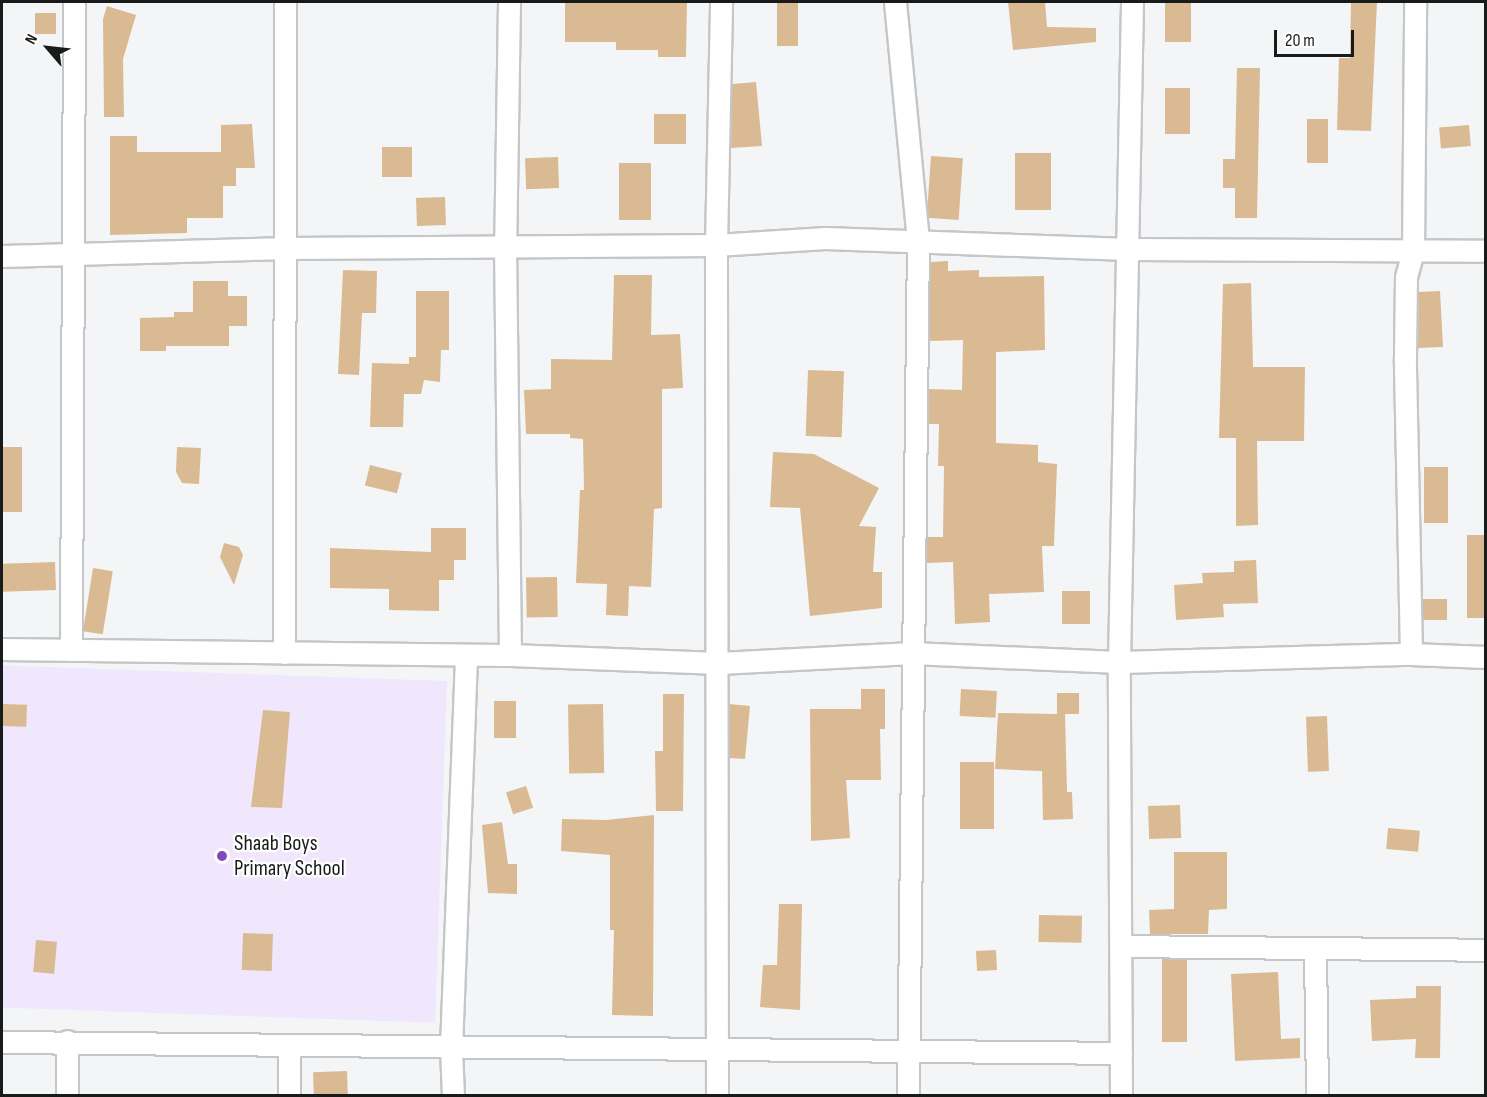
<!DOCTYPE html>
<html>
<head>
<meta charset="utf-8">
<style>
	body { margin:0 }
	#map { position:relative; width:1487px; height:1097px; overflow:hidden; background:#f4f5f7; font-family:"Sofia Sans Condensed",sans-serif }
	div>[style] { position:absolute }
	.education>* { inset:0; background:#f0e7fc; transform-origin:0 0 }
	.building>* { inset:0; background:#daba92; transform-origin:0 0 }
	.roads { filter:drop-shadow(2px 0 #c5c6c8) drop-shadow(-2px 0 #c5c6c8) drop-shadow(0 2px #c5c6c8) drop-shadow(0 -2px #c5c6c8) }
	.minor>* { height:21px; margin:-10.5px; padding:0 10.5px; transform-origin:10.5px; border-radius:10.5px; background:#fff }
	.dots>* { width:16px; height:16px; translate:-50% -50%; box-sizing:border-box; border:3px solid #fff; border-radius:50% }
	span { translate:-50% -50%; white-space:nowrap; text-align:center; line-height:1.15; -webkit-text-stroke:4.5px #fff; paint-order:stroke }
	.poi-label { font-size:22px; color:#191a1a }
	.left { translate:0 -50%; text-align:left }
	.frame { position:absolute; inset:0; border:3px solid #191a1a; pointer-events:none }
	.north { position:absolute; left:18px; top:18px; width:60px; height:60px; -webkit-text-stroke:4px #fff; paint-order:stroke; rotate:298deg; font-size:16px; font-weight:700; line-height:24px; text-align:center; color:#191a1a }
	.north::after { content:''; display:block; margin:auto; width:21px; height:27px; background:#191a1a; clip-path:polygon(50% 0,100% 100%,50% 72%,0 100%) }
	.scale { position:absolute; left:1274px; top:30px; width:80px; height:27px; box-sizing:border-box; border:3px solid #191a1a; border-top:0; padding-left:8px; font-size:18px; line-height:21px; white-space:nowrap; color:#191a1a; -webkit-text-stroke:4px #fff; paint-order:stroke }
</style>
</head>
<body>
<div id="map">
	<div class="education">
		<i style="left:447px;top:681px;width:342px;height:445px;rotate:92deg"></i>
	</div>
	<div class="building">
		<i style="clip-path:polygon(565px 2px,687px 2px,686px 57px,658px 57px,658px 50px,616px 50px,616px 42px,565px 42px)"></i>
		<i style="left:777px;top:2px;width:21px;height:44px"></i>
		<i style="clip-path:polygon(1008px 2px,1045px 2px,1047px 27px,1096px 28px,1096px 42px,1013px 50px)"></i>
		<i style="left:1165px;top:2px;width:26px;height:40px"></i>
		<i style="clip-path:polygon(1351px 2px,1377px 2px,1371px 131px,1337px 130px,1339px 58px,1350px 58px)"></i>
		<i style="clip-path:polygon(107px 6px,136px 15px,123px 59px,124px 117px,104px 117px,103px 19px)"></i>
		<i style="left:56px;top:13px;width:21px;height:21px;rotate:90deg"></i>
		<i style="clip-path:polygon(1237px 68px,1260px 68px,1257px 218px,1235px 218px,1235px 188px,1223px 188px,1223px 159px,1235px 159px)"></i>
		<i style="clip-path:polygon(756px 82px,762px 146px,731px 148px,732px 84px)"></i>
		<i style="left:1165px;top:88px;width:25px;height:46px"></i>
		<i style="left:654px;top:114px;width:32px;height:30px"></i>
		<i style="left:1307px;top:119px;width:21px;height:44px"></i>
		<i style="clip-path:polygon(252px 124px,255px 168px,236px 168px,236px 186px,223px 186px,223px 218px,187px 218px,187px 233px,110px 235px,110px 136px,137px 136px,137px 152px,221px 152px,221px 125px)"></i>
		<i style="left:1469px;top:125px;width:21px;height:30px;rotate:85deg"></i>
		<i style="left:412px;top:147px;width:30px;height:30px;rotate:90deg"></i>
		<i style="left:1015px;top:153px;width:36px;height:57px"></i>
		<i style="left:931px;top:156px;width:32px;height:62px;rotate:4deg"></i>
		<i style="left:558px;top:157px;width:31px;height:33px;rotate:88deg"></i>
		<i style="left:619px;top:163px;width:32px;height:57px"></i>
		<i style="left:445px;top:197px;width:28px;height:29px;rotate:88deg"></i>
		<i style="clip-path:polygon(948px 261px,948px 271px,979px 270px,979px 277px,1044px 276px,1045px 350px,996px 352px,996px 443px,1038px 445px,1038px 462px,1057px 464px,1054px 546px,1042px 546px,1044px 592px,989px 594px,990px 622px,955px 624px,953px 562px,927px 563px,927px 537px,943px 537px,944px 466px,938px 466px,939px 424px,929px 424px,929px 389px,962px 390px,963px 340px,930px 341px,930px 262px)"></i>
		<i style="clip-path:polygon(343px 270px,377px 271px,376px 313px,362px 313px,359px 375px,338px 374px)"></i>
		<i style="clip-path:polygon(614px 275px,652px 275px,651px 335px,680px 334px,683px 388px,662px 389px,662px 508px,654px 509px,651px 587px,629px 586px,628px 616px,606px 615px,607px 584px,576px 583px,580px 490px,584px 490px,583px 439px,570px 438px,570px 434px,526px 434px,524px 390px,551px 389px,551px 359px,612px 360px)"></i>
		<i style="clip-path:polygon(193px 281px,228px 281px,228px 296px,247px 296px,247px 326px,229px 326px,229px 346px,166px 346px,166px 351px,140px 351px,140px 318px,174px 317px,174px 312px,193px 312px)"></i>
		<i style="clip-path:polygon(1251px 283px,1253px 367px,1305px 367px,1304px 441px,1257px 441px,1258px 525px,1236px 526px,1236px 438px,1219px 438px,1223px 284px)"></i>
		<i style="clip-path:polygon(416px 291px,449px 291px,449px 350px,441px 350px,440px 382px,424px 380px,421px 394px,404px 394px,403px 427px,370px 427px,372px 363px,409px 364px,409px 357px,416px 357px)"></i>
		<i style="clip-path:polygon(1440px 291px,1443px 347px,1418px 348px,1419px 292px)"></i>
		<i style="left:808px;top:370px;width:36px;height:66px;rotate:2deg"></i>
		<i style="left:2px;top:447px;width:20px;height:65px"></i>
		<i style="clip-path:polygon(177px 447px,201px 448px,199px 484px,182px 483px,176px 472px)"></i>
		<i style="clip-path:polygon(773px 452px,814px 454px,879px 488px,859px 526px,876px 527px,873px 572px,882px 572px,882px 608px,810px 616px,800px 508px,770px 507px)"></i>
		<i style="left:370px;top:465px;width:33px;height:21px;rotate:14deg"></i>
		<i style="left:1424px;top:467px;width:24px;height:56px"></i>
		<i style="clip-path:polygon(431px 528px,466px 528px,466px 560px,454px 560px,454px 580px,439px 580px,439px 611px,389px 610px,389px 589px,330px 588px,330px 548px,431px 552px)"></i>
		<i style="left:1467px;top:535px;width:18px;height:83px"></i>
		<i style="clip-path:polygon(224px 543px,239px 547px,243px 555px,234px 585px,220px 557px)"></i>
		<i style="clip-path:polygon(1256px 560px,1258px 603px,1223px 604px,1224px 617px,1176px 620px,1174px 585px,1203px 583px,1202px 573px,1234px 572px,1234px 561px)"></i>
		<i style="left:55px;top:562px;width:28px;height:53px;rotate:88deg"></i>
		<i style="left:93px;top:568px;width:20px;height:64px;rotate:9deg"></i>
		<i style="left:557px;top:577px;width:40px;height:31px;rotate:89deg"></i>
		<i style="left:1090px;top:591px;width:33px;height:28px;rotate:90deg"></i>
		<i style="left:1447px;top:599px;width:21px;height:24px;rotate:90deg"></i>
		<i style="clip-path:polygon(861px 689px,885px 689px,885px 729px,880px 729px,881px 780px,846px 780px,850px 838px,811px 841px,810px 709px,861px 709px)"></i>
		<i style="left:961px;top:689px;width:36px;height:27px;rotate:3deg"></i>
		<i style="clip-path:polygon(1057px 693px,1079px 693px,1079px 714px,1065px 714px,1067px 792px,1072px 792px,1073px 819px,1043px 820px,1042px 771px,995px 769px,998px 713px,1057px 714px)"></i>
		<i style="clip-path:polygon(663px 694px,684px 694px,683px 811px,656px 811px,655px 751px,663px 751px)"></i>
		<i style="left:494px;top:701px;width:22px;height:37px"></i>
		<i style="left:2px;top:704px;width:25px;height:22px;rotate:2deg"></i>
		<i style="left:603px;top:704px;width:69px;height:35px;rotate:89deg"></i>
		<i style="clip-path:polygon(729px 704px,750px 706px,745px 759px,729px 758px)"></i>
		<i style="clip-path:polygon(263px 710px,290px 712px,282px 808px,251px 807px)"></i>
		<i style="left:1327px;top:716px;width:55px;height:21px;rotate:88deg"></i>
		<i style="left:960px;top:762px;width:34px;height:67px"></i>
		<i style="left:526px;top:786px;width:23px;height:21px;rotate:72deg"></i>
		<i style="left:1180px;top:805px;width:33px;height:32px;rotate:88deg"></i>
		<i style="clip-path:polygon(654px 815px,653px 1016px,612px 1015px,614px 930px,610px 930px,610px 855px,561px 851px,562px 819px,606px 820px)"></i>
		<i style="clip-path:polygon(502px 822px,508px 864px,517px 864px,517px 894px,488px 893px,482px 825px)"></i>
		<i style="left:1388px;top:828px;width:32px;height:21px;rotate:5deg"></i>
		<i style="clip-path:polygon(1174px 852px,1227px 852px,1227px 909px,1209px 910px,1208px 934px,1150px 934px,1149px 910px,1174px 909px)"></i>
		<i style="clip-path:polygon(779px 904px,802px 904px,800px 1010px,760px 1007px,763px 965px,777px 965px)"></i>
		<i style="left:1039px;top:915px;width:43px;height:27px;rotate:1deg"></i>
		<i style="left:243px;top:933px;width:30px;height:37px;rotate:2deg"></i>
		<i style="left:36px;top:940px;width:21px;height:32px;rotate:5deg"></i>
		<i style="left:996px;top:950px;width:20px;height:20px;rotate:87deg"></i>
		<i style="left:1162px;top:959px;width:25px;height:83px"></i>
		<i style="clip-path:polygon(1278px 972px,1281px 1039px,1300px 1038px,1300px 1058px,1235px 1061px,1231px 974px)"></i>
		<i style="clip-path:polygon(1416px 986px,1441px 986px,1440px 1058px,1415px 1058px,1416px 1039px,1372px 1041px,1370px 1000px,1416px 998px)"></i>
		<i style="left:347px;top:1071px;width:24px;height:34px;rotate:88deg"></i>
	</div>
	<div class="roads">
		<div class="minor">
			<i style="left:509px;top:2px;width:244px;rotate:90.9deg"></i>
			<i style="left:505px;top:246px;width:409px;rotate:89.3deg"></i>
			<i style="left:895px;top:2px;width:239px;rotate:84.5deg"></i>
			<i style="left:918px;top:240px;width:856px;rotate:90.67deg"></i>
			<i style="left:2px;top:256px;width:285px;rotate:-1.6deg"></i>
			<i style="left:287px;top:248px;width:429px;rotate:-0.4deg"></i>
			<i style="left:716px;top:245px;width:109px;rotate:-3.7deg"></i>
			<i style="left:825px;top:238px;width:303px;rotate:2.1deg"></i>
			<i style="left:1128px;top:249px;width:358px;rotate:0.3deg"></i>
			<i style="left:2px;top:649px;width:508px;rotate:0.68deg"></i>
			<i style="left:510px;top:655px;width:209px;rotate:2.2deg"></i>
			<i style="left:719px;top:663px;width:193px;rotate:-3deg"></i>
			<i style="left:912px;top:653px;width:207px;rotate:2.5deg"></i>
			<i style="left:1119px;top:662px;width:292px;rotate:-1.6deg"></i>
			<i style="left:1411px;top:654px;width:75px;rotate:2.3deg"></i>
			<i style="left:71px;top:650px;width:648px;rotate:-89.73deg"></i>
			<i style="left:284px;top:653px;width:651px;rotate:-89.91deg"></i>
			<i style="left:1411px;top:654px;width:296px;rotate:-91.2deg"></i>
			<i style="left:1405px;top:358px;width:81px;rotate:-89.3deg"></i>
			<i style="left:1406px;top:277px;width:27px;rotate:-75deg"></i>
			<i style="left:1413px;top:251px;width:249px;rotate:-89.5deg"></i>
			<i style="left:1121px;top:946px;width:365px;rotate:0.6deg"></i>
			<i style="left:1315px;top:950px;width:146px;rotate:89.2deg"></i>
			<i style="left:2px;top:1042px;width:1119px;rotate:0.56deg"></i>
			<i style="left:289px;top:1047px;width:49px;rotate:90deg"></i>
			<i style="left:67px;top:1096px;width:55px;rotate:-90deg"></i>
			<i style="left:453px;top:1096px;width:48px;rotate:-92.4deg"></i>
			<i style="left:451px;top:1048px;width:393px;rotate:-87.8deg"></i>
			<i style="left:717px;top:1096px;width:851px;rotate:-90.07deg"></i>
			<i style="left:716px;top:245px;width:243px;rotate:-88.8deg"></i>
			<i style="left:1121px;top:1096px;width:434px;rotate:-90.3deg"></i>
			<i style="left:1119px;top:662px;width:660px;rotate:-88.87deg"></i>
		</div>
	</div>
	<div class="dots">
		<i style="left:222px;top:856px;background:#8547bc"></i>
	</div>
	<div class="poi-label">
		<span class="left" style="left:234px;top:856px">Shaab Boys<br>Primary School</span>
	</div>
	<div class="frame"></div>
	<div class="north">N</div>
	<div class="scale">20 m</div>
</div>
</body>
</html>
